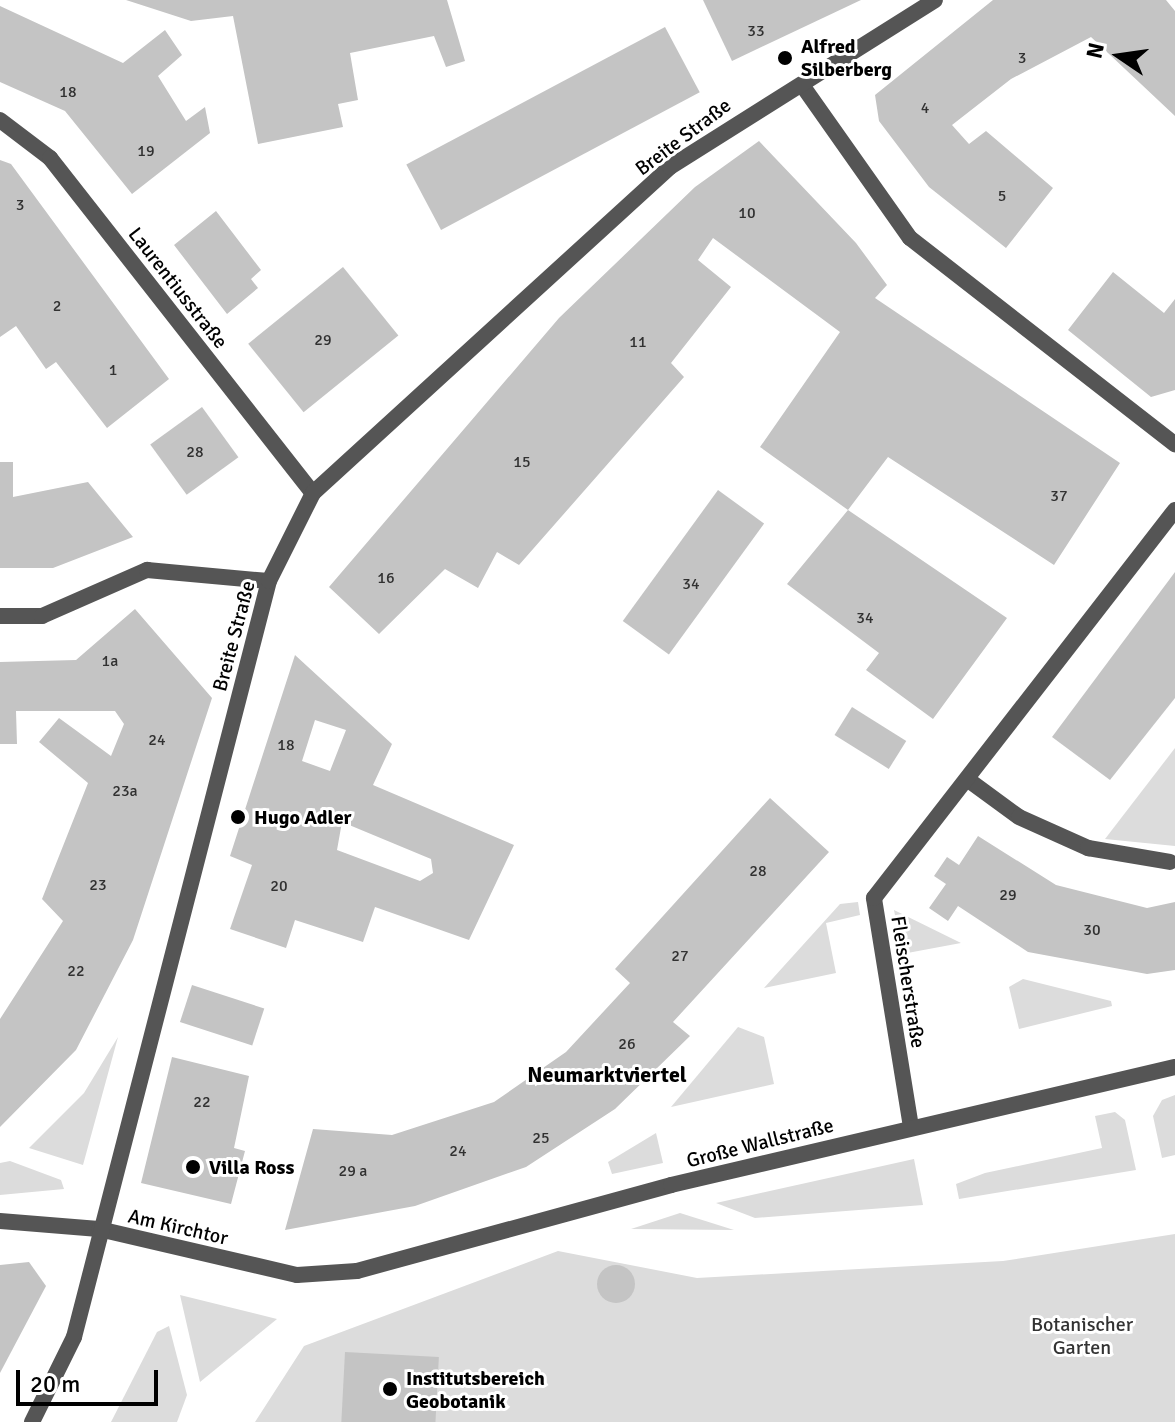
<!DOCTYPE html>
<html>
<head>
<meta charset="utf-8">
<style>
	body { margin:0 }
	#map { position:relative; width:1175px; height:1422px; overflow:hidden; background:#fff; font-family:Signika,sans-serif }
	div>[style] { position:absolute }
	.green>* { inset:0; background:#dcdcdc }
	.building>* { inset:0; background:#c4c4c4; transform-origin:0 0 }
	.round { border-radius:50% }
	.minor>* { height:16px; margin:-8px; padding:0 8px; transform-origin:8px; border-radius:8px; background:#555 }
	.dots>* { width:22px; height:22px; translate:-50% -50%; box-sizing:border-box; border:4px solid #fff; border-radius:50% }
	span { translate:-50% -50%; white-space:nowrap; text-align:center; line-height:1.15; -webkit-text-stroke:6px #fff; paint-order:stroke }
	.number-label { font-size:16px; color:#313131 }
	.number-label span { -webkit-text-stroke-width:0 }
	.poi-label { font-size:20px; color:#000; font-weight:700 }
	.left { translate:0 -50%; text-align:left }
	.street-label { font-size:20px; color:#000 }
	.park-label { font-size:20px; color:#333 }
	.neighbourhood-label { font-size:22px; color:#000; font-weight:700 }
	.north { position:absolute; left:1079px; top:16px; width:80px; height:80px; -webkit-text-stroke:6px #fff; paint-order:stroke; rotate:283deg; font-size:22px; font-weight:700; line-height:32px; text-align:center; color:#000 }
	.north::after { content:''; display:block; margin:auto; width:28px; height:36px; background:#000; clip-path:polygon(50% 0,100% 100%,50% 72%,0 100%) }
	.scale { position:absolute; left:16px; top:1370px; width:142px; height:36px; box-sizing:border-box; border:4px solid #000; border-top:0; padding-left:10px; font-size:24px; line-height:28px; white-space:nowrap; color:#000; -webkit-text-stroke:6px #fff; paint-order:stroke }
</style>
</head>
<body>
<div id="map">
	<div class="green">
		<i style="clip-path:polygon(1175px 748px,1175px 846px,1105px 839px)"></i>
		<i style="clip-path:polygon(858px 902px,860px 915px,826px 923px,836px 973px,764px 988px,840px 904px)"></i>
		<i style="clip-path:polygon(894px 910px,961px 943px,902px 954px)"></i>
		<i style="clip-path:polygon(1023px 979px,1111px 1001px,1112px 1006px,1019px 1029px,1009px 987px)"></i>
		<i style="clip-path:polygon(738px 1027px,764px 1037px,774px 1084px,671px 1107px)"></i>
		<i style="clip-path:polygon(118px 1037px,83px 1165px,29px 1148px,84px 1093px)"></i>
		<i style="clip-path:polygon(1175px 1095px,1175px 1155px,1162px 1158px,1153px 1116px,1162px 1100px)"></i>
		<i style="clip-path:polygon(1115px 1112px,1125px 1120px,1136px 1170px,959px 1199px,956px 1184px,985px 1173px,1102px 1148px,1095px 1116px)"></i>
		<i style="clip-path:polygon(656px 1133px,663px 1163px,612px 1174px,608px 1162px)"></i>
		<i style="clip-path:polygon(914px 1159px,923px 1205px,755px 1218px,716px 1203px)"></i>
		<i style="clip-path:polygon(10px 1161px,61px 1180px,64px 1189px,0 1195px,0 1163px)"></i>
		<i style="clip-path:polygon(680px 1213px,734px 1230px,631px 1229px)"></i>
		<i style="clip-path:polygon(1175px 1234px,1175px 1422px,255px 1422px,304px 1346px,558px 1251px,697px 1278px,1003px 1261px)"></i>
		<i style="clip-path:polygon(180px 1295px,277px 1319px,200px 1382px)"></i>
		<i style="clip-path:polygon(169px 1326px,187px 1395px,177px 1422px,111px 1422px,157px 1332px)"></i>
	</div>
	<div class="building">
		<i style="clip-path:polygon(126px 0,447px 0,465px 61px,446px 67px,434px 36px,350px 53px,358px 100px,338px 104px,343px 127px,258px 144px,233px 16px,191px 21px)"></i>
		<i style="clip-path:polygon(703px 0,861px 0,732px 61px)"></i>
		<i style="clip-path:polygon(993px 0,1166px 0,1175px 11px,1175px 116px,1091px 37px,1011px 79px,952px 125px,969px 144px,986px 131px,1053px 188px,1006px 248px,929px 187px,879px 121px,875px 95px)"></i>
		<i style="clip-path:polygon(0 6px,123px 63px,165px 30px,182px 55px,158px 76px,186px 121px,205px 107px,210px 133px,132px 194px,65px 111px,0 82px)"></i>
		<i style="left:665px;top:27px;width:74px;height:293px;rotate:62deg"></i>
		<i style="clip-path:polygon(759px 141px,856px 243px,887px 285px,875px 298px,1120px 463px,1054px 565px,888px 457px,848px 510px,760px 447px,840px 332px,713px 238px,698px 260px,731px 287px,671px 363px,684px 377px,519px 565px,497px 552px,478px 588px,445px 569px,379px 634px,329px 587px,559px 318px,695px 187px)"></i>
		<i style="clip-path:polygon(0 160px,11px 164px,169px 379px,107px 428px,56px 362px,46px 369px,16px 326px,0 337px)"></i>
		<i style="clip-path:polygon(216px 211px,261px 270px,251px 279px,258px 288px,227px 314px,174px 245px)"></i>
		<i style="left:343px;top:267px;width:88px;height:122px;rotate:51deg"></i>
		<i style="clip-path:polygon(1113px 272px,1164px 313px,1175px 299px,1175px 390px,1151px 397px,1068px 330px)"></i>
		<i style="left:202px;top:407px;width:62px;height:64px;rotate:54deg"></i>
		<i style="clip-path:polygon(0 462px,13px 462px,13px 497px,88px 482px,133px 537px,53px 568px,0 568px)"></i>
		<i style="left:718px;top:490px;width:57px;height:162px;rotate:36deg"></i>
		<i style="clip-path:polygon(848px 510px,1007px 618px,933px 719px,866px 670px,879px 653px,787px 584px)"></i>
		<i style="clip-path:polygon(1175px 572px,1175px 698px,1110px 780px,1052px 737px)"></i>
		<i style="clip-path:polygon(135px 609px,212px 698px,133px 940px,76px 1050px,0 1127px,0 1019px,63px 921px,42px 899px,88px 783px,39px 742px,59px 718px,111px 756px,124px 724px,115px 711px,16px 711px,17px 744px,0 744px,0 662px,76px 660px)"></i>
		<i style="clip-path:polygon(evenodd,295px 655px,392px 744px,373px 785px,514px 845px,469px 940px,375px 907px,363px 942px,295px 920px,286px 948px,230px 929px,252px 865px,230px 856px,295px 655px,315px 720px,346px 730px,330px 771px,302px 761px,315px 720px,295px 655px,342px 822px,431px 859px,433px 873px,420px 881px,337px 850px,342px 822px)"></i>
		<i style="left:852px;top:707px;width:64px;height:33px;rotate:32deg"></i>
		<i style="clip-path:polygon(770px 798px,829px 852px,673px 1022px,690px 1036px,615px 1109px,526px 1167px,415px 1206px,285px 1230px,313px 1129px,392px 1135px,494px 1102px,566px 1052px,630px 983px,615px 969px)"></i>
		<i style="clip-path:polygon(978px 836px,1056px 885px,1147px 908px,1175px 902px,1175px 970px,1147px 974px,1028px 952px,958px 906px,948px 921px,929px 908px,946px 884px,934px 876px,947px 857px,959px 865px)"></i>
		<i style="left:192px;top:985px;width:76px;height:39px;rotate:18deg"></i>
		<i style="clip-path:polygon(172px 1057px,249px 1076px,234px 1148px,245px 1151px,231px 1204px,141px 1183px)"></i>
		<i style="clip-path:polygon(29px 1262px,46px 1286px,0 1373px,0 1265px)"></i>
		<i class="round" style="left:597px;top:1265px;width:38px;height:38px"></i>
		<i style="left:345px;top:1352px;width:94px;height:70px;rotate:3deg"></i>
	</div>
	<div class="minor">
		<i style="left:802px;top:85px;width:187px;rotate:54.8deg"></i>
		<i style="left:910px;top:238px;width:336px;rotate:37.9deg"></i>
		<i style="left:0;top:120px;width:63px;rotate:37.2deg"></i>
		<i style="left:50px;top:158px;width:426px;rotate:51.9deg"></i>
		<i style="left:0;top:616px;width:42px"></i>
		<i style="left:42px;top:616px;width:115px;rotate:-23.7deg"></i>
		<i style="left:147px;top:570px;width:122px;rotate:5.2deg"></i>
		<i style="left:967px;top:779px;width:64px;rotate:36.2deg"></i>
		<i style="left:1019px;top:817px;width:76px;rotate:24.2deg"></i>
		<i style="left:1088px;top:848px;width:83px;rotate:9.7deg"></i>
		<i style="left:911px;top:1127px;width:232px;rotate:-99.2deg"></i>
		<i style="left:874px;top:898px;width:491px;rotate:-52.2deg"></i>
		<i style="left:0;top:1221px;width:99px;rotate:4.6deg"></i>
		<i style="left:99px;top:1229px;width:203px;rotate:13.1deg"></i>
		<i style="left:297px;top:1275px;width:60px;rotate:-3.8deg"></i>
		<i style="left:357px;top:1271px;width:326px;rotate:-15.3deg"></i>
		<i style="left:671px;top:1185px;width:518px;rotate:-13.18deg"></i>
		<i style="left:32px;top:1422px;width:95px;rotate:-63.7deg"></i>
		<i style="left:74px;top:1337px;width:781px;rotate:-75.54deg"></i>
		<i style="left:269px;top:581px;width:98px;rotate:-63.4deg"></i>
		<i style="left:313px;top:493px;width:483px;rotate:-42.4deg"></i>
		<i style="left:670px;top:167px;width:313px;rotate:-32.2deg"></i>
	</div>
	<div class="dots">
		<i style="left:785px;top:58px;background:#000"></i>
		<i style="left:238px;top:817px;background:#000"></i>
		<i style="left:193px;top:1167px;background:#000"></i>
		<i style="left:390px;top:1389px;background:#000"></i>
	</div>
	<div class="number-label">
		<span style="left:756px;top:31px">33</span>
		<span style="left:1022px;top:58px">3</span>
		<span style="left:68px;top:92px">18</span>
		<span style="left:925px;top:108px">4</span>
		<span style="left:146px;top:151px">19</span>
		<span style="left:1002px;top:196px">5</span>
		<span style="left:20px;top:205px">3</span>
		<span style="left:747px;top:213px">10</span>
		<span style="left:57px;top:306px">2</span>
		<span style="left:323px;top:340px">29</span>
		<span style="left:638px;top:342px">11</span>
		<span style="left:113px;top:370px">1</span>
		<span style="left:195px;top:452px">28</span>
		<span style="left:522px;top:462px">15</span>
		<span style="left:1059px;top:496px">37</span>
		<span style="left:386px;top:578px">16</span>
		<span style="left:691px;top:584px">34</span>
		<span style="left:865px;top:618px">34</span>
		<span style="left:110px;top:661px">1a</span>
		<span style="left:157px;top:740px">24</span>
		<span style="left:286px;top:745px">18</span>
		<span style="left:125px;top:791px">23a</span>
		<span style="left:758px;top:871px">28</span>
		<span style="left:98px;top:885px">23</span>
		<span style="left:279px;top:886px">20</span>
		<span style="left:1008px;top:895px">29</span>
		<span style="left:1092px;top:930px">30</span>
		<span style="left:680px;top:956px">27</span>
		<span style="left:76px;top:971px">22</span>
		<span style="left:627px;top:1044px">26</span>
		<span style="left:202px;top:1102px">22</span>
		<span style="left:541px;top:1138px">25</span>
		<span style="left:458px;top:1151px">24</span>
		<span style="left:353px;top:1171px">29 a</span>
	</div>
	<div class="poi-label">
		<span class="left" style="left:801px;top:58px">Alfred<br>Silberberg</span>
		<span class="left" style="left:254px;top:817px">Hugo Adler</span>
		<span class="left" style="left:209px;top:1167px">Villa Ross</span>
		<span class="left" style="left:406px;top:1390px">Institutsbereich<br>Geobotanik</span>
	</div>
	<div class="street-label">
		<span style="left:683px;top:137px;rotate:-37deg">Breite Straße</span>
		<span style="left:178px;top:288px;rotate:52deg">Laurentiusstraße</span>
		<span style="left:234px;top:636px;rotate:-75deg">Breite Straße</span>
		<span style="left:908px;top:982px;rotate:81deg">Fleischerstraße</span>
		<span style="left:760px;top:1143px;rotate:-14deg">Große Wallstraße</span>
		<span style="left:178px;top:1227px;rotate:13deg">Am Kirchtor</span>
	</div>
	<div class="park-label">
		<span style="left:1082px;top:1336px">Botanischer<br>Garten</span>
	</div>
	<div class="neighbourhood-label">
		<span style="left:607px;top:1075px">Neumarktviertel</span>
	</div>
	<div class="north">N</div>
	<div class="scale">20 m</div>
</div>
</body>
</html>
